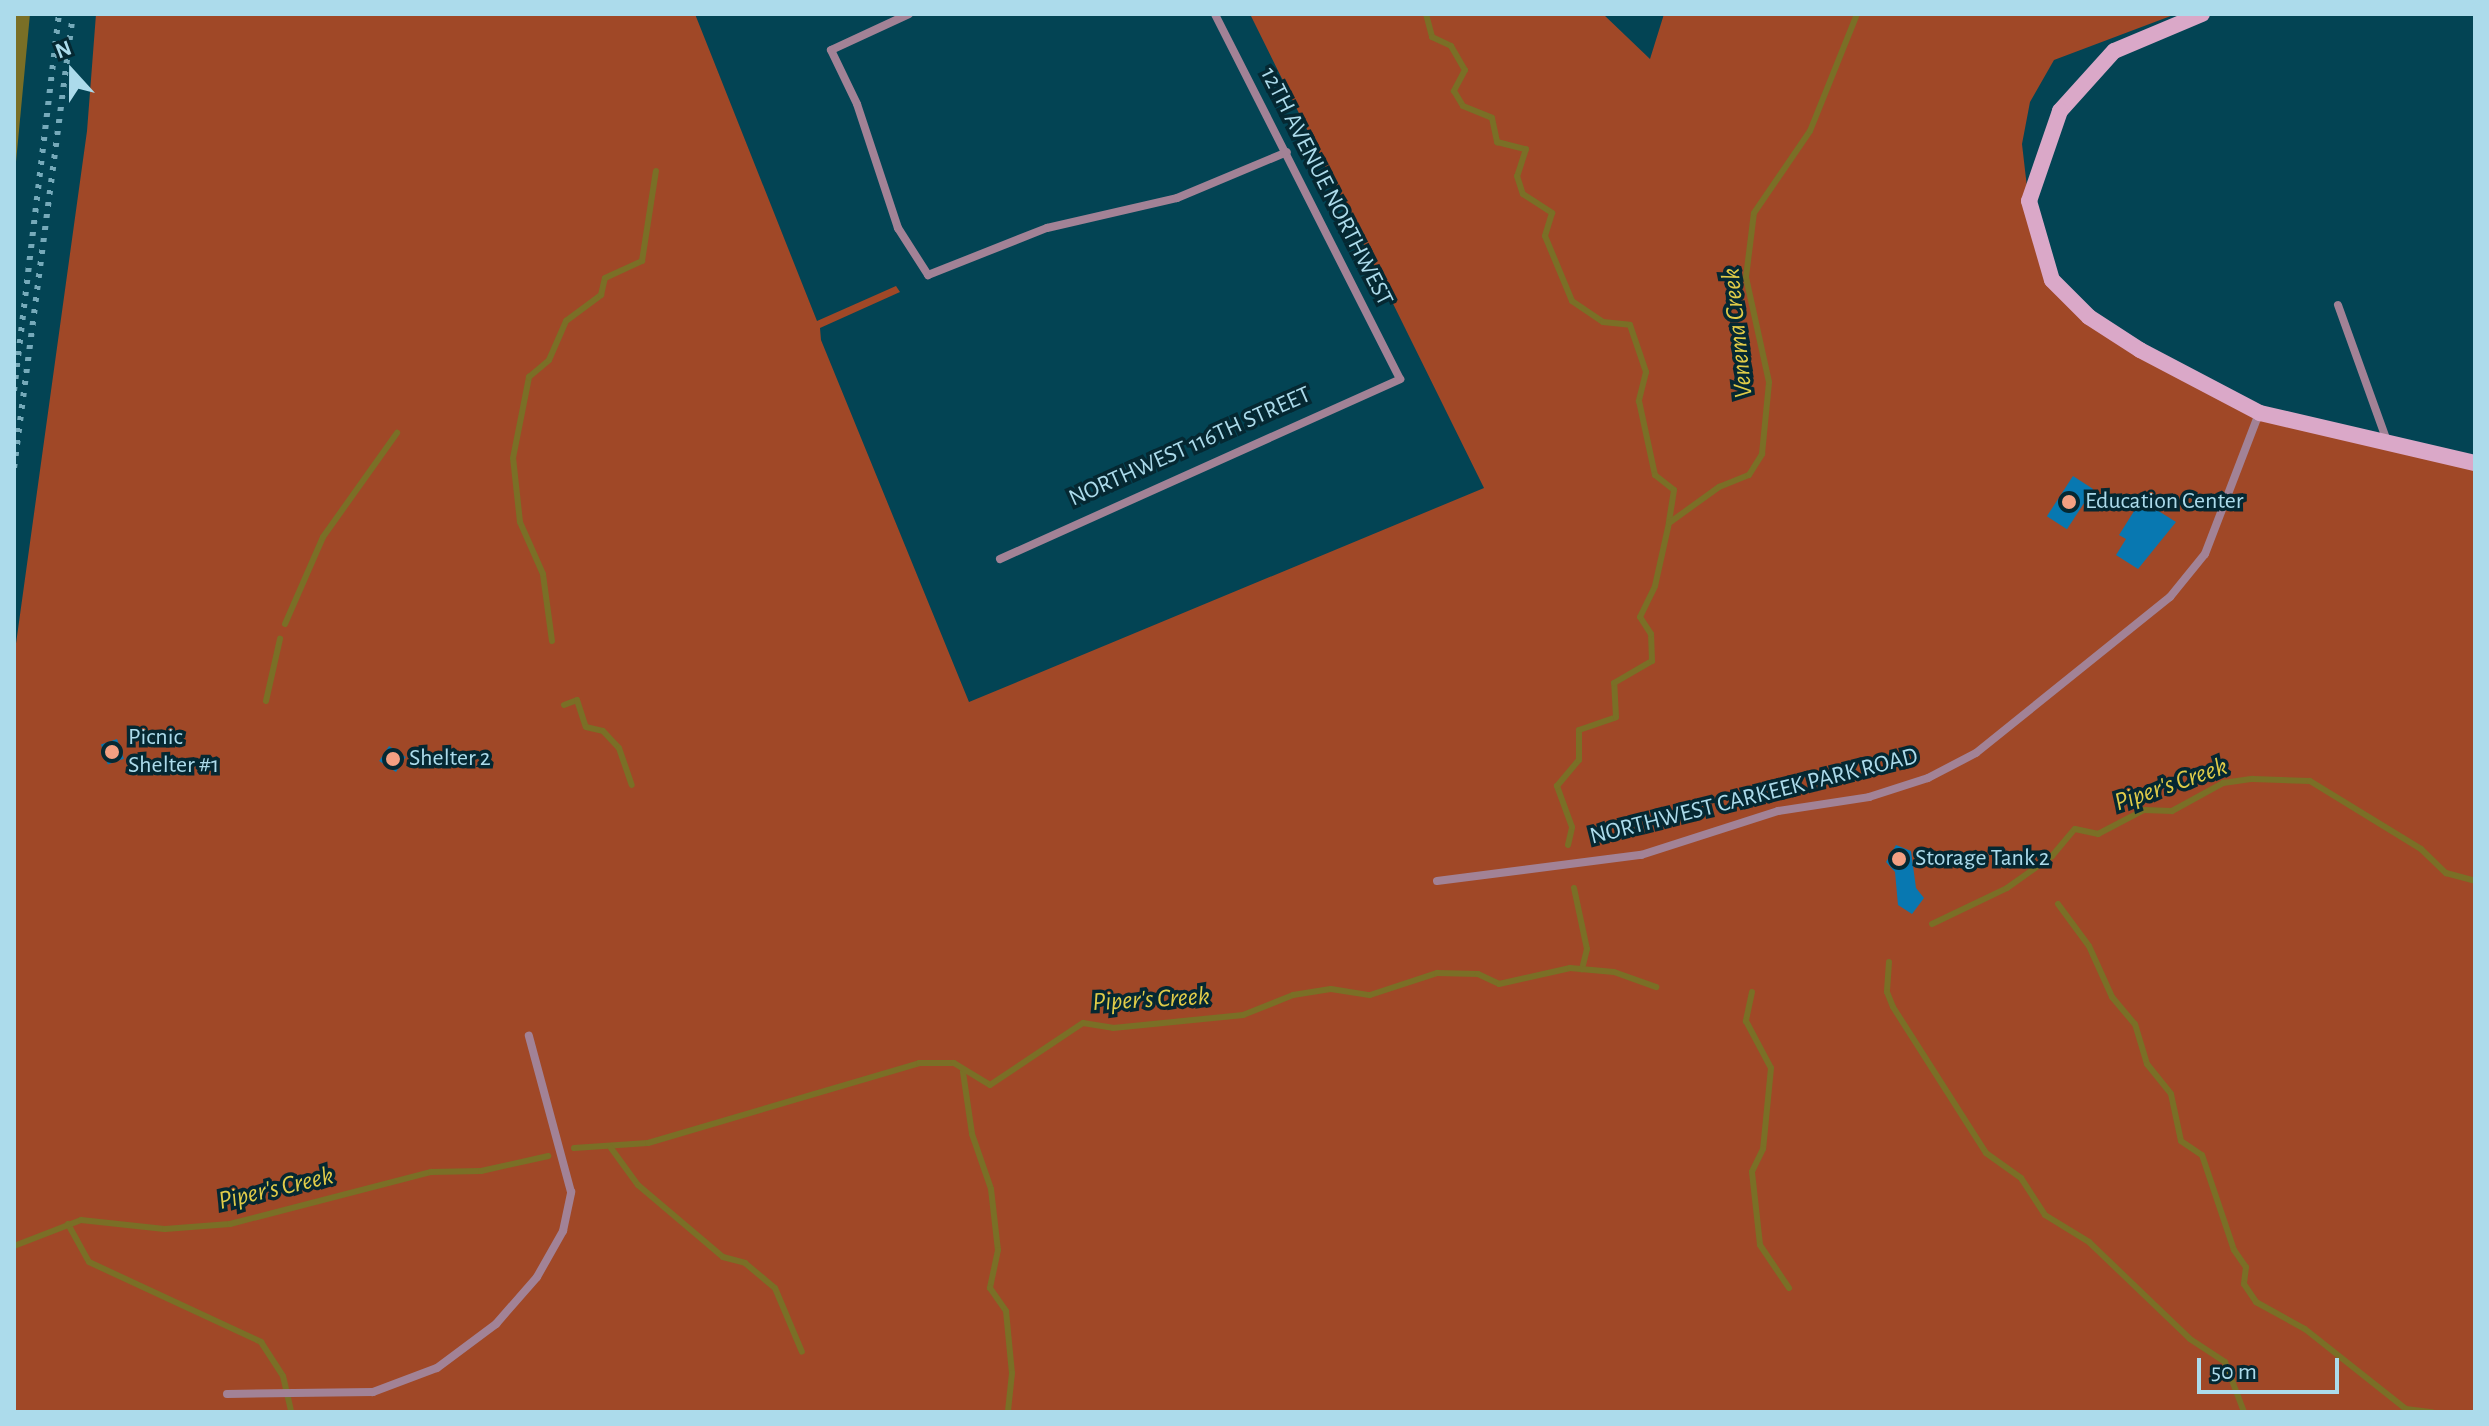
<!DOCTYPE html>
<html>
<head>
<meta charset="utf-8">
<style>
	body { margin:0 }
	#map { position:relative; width:2489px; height:1426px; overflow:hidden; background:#034454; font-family:"Alegreya Sans",sans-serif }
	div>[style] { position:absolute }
	.green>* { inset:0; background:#a04827 }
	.water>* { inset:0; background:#7a6f26 }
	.stream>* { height:6px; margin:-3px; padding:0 3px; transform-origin:3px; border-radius:3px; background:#7a6f26 }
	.building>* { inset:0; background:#0878b1; transform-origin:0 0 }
	.street>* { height:8px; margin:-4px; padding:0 4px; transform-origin:4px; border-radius:4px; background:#a28296 }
	.secondary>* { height:16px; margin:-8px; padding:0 8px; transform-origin:8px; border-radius:8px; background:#daa8c8 }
	.rail>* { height:6px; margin-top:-3px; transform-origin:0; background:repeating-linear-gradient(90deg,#76aaba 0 4px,transparent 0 12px) }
	.dots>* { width:22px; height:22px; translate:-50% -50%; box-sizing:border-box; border:4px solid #052832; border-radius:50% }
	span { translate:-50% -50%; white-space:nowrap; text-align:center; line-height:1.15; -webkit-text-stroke:7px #052832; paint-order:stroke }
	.street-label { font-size:24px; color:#acdbeb }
	.poi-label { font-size:24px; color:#acdbeb }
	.left { translate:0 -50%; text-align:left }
	.water-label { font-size:26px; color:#e0cc49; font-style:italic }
	.frame { position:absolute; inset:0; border:16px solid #acdbeb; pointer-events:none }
	.north { position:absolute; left:32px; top:32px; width:80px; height:80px; -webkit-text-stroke:6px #052832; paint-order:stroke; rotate:339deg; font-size:22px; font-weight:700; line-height:32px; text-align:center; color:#acdbeb }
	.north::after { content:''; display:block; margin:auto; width:28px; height:36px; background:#acdbeb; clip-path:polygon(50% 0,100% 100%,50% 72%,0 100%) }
	.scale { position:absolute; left:2197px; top:1358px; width:142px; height:36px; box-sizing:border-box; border:4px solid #acdbeb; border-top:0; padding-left:10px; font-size:24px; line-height:28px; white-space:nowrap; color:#acdbeb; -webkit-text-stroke:6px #052832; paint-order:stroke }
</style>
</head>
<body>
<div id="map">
	<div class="green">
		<i style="clip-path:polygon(96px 14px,695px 14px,817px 321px,896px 286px,900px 292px,820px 328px,821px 340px,969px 702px,1484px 488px,1250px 14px,1603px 14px,1650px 59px,1664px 14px,2176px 14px,2054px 60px,2030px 102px,2022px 144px,2031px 222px,2069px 300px,2260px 413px,2475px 463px,2475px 1412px,14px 1412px,14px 658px,87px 131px)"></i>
	</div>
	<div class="water">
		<i style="clip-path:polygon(14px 14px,30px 14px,14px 183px)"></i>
	</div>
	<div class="stream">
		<i style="left:1426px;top:14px;width:24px;rotate:75deg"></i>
		<i style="left:1432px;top:37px;width:21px;rotate:25deg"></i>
		<i style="left:1451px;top:46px;width:28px;rotate:60deg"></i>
		<i style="left:1465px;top:70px;width:24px;rotate:118deg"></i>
		<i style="left:1454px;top:91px;width:17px;rotate:59deg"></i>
		<i style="left:1463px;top:106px;width:31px;rotate:22deg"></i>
		<i style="left:1492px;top:118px;width:25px;rotate:78deg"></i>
		<i style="left:1497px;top:142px;width:30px;rotate:14deg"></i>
		<i style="left:1526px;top:149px;width:28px;rotate:108deg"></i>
		<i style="left:1517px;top:176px;width:19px;rotate:72deg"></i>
		<i style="left:1523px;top:194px;width:35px;rotate:33deg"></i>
		<i style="left:1552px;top:213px;width:24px;rotate:107deg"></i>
		<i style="left:1545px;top:236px;width:70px;rotate:67.4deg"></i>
		<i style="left:1572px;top:301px;width:37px;rotate:34deg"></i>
		<i style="left:1603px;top:322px;width:27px;rotate:6deg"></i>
		<i style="left:1630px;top:325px;width:50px;rotate:71.2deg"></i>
		<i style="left:1646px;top:372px;width:30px;rotate:104deg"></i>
		<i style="left:1639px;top:401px;width:76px;rotate:77.8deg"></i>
		<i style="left:1655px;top:475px;width:24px;rotate:38deg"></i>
		<i style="left:1674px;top:490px;width:33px;rotate:99deg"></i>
		<i style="left:285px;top:624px;width:95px;rotate:-66.4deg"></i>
		<i style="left:323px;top:537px;width:128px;rotate:-54.6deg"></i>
		<i style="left:552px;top:641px;width:68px;rotate:-97.7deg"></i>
		<i style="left:543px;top:574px;width:57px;rotate:-113.9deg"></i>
		<i style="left:520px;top:522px;width:64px;rotate:-96.2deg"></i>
		<i style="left:513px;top:458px;width:83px;rotate:-78.8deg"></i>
		<i style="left:529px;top:377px;width:26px;rotate:-40deg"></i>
		<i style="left:549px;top:360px;width:43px;rotate:-66.4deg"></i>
		<i style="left:566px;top:321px;width:44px;rotate:-36.6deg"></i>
		<i style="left:601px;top:295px;width:17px;rotate:-77deg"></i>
		<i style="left:605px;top:278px;width:41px;rotate:-24.7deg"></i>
		<i style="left:642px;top:261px;width:91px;rotate:-81.2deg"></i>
		<i style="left:266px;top:701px;width:64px;rotate:-77.3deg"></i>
		<i style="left:564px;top:705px;width:14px;rotate:-21deg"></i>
		<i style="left:577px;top:700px;width:28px;rotate:72deg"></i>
		<i style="left:586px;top:727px;width:17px;rotate:13deg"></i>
		<i style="left:603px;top:731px;width:23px;rotate:47deg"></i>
		<i style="left:619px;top:748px;width:39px;rotate:71deg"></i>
		<i style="left:1568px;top:845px;width:18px;rotate:-77deg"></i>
		<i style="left:1572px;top:827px;width:44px;rotate:-110.1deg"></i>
		<i style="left:1557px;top:786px;width:34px;rotate:-50deg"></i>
		<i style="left:1579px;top:760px;width:30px;rotate:-90deg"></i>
		<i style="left:1579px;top:730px;width:39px;rotate:-19deg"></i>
		<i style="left:1616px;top:717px;width:34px;rotate:-93deg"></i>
		<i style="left:1614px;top:683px;width:44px;rotate:-30.1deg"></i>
		<i style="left:1652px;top:661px;width:27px;rotate:-92deg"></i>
		<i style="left:1651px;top:634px;width:20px;rotate:-123deg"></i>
		<i style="left:1640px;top:617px;width:34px;rotate:-64deg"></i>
		<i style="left:1655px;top:586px;width:65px;rotate:-77.5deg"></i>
		<i style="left:1669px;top:523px;width:62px;rotate:-35.8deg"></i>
		<i style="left:1719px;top:487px;width:32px;rotate:-22deg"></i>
		<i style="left:1749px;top:475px;width:25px;rotate:-58deg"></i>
		<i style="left:1762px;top:454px;width:72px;rotate:-84.4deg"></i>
		<i style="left:1769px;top:382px;width:107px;rotate:-102.4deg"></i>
		<i style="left:1746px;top:277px;width:64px;rotate:-82.9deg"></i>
		<i style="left:1754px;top:213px;width:99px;rotate:-55.7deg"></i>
		<i style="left:1810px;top:131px;width:126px;rotate:-68.1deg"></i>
		<i style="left:1574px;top:888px;width:62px;rotate:78deg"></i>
		<i style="left:1587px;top:949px;width:21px;rotate:104deg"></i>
		<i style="left:2058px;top:904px;width:52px;rotate:53.6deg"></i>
		<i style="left:2089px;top:946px;width:56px;rotate:65.7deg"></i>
		<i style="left:2112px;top:997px;width:35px;rotate:50deg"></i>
		<i style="left:2135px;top:1024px;width:42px;rotate:73.3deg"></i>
		<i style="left:2147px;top:1064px;width:38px;rotate:51deg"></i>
		<i style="left:2171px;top:1094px;width:48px;rotate:78deg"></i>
		<i style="left:2181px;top:1141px;width:25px;rotate:34deg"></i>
		<i style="left:2202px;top:1155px;width:100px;rotate:71.4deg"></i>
		<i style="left:2234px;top:1250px;width:21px;rotate:55deg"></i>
		<i style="left:2246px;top:1267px;width:17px;rotate:97deg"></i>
		<i style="left:2244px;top:1284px;width:22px;rotate:56deg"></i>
		<i style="left:2256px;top:1302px;width:56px;rotate:28.9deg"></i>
		<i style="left:2305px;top:1329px;width:129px;rotate:38.4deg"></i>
		<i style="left:2406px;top:1409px;width:26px;rotate:7deg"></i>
		<i style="left:1932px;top:924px;width:83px;rotate:-25.6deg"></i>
		<i style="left:2007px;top:888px;width:55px;rotate:-35.4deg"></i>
		<i style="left:2052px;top:856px;width:35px;rotate:-50deg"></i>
		<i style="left:2075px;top:829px;width:24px;rotate:12deg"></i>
		<i style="left:2098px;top:834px;width:52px;rotate:-27.6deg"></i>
		<i style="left:2144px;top:810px;width:28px;rotate:2deg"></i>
		<i style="left:2172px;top:811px;width:58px;rotate:-28.8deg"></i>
		<i style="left:2223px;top:783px;width:30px;rotate:-8deg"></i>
		<i style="left:2253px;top:779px;width:57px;rotate:2deg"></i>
		<i style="left:2310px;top:781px;width:130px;rotate:31.5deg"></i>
		<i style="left:2421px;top:849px;width:35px;rotate:44deg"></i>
		<i style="left:2446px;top:873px;width:30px;rotate:15deg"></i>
		<i style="left:1889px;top:962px;width:30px;rotate:94deg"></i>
		<i style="left:1887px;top:992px;width:16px;rotate:68deg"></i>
		<i style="left:1893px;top:1007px;width:173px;rotate:57.5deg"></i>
		<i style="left:1986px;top:1153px;width:43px;rotate:35.5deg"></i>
		<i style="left:2021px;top:1178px;width:44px;rotate:57deg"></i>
		<i style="left:2045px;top:1215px;width:52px;rotate:31.5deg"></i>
		<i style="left:2089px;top:1242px;width:140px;rotate:43.8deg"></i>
		<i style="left:2190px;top:1339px;width:42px;rotate:33.3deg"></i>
		<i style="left:2225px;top:1362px;width:53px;rotate:69.2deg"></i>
		<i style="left:1752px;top:992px;width:30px;rotate:102deg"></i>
		<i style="left:1746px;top:1021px;width:53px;rotate:62deg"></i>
		<i style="left:1771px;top:1068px;width:81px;rotate:95.6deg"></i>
		<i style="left:1763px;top:1149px;width:25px;rotate:116deg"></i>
		<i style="left:1752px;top:1172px;width:73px;rotate:83.7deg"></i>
		<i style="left:1760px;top:1245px;width:52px;rotate:56deg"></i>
		<i style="left:963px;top:1072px;width:63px;rotate:81.7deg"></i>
		<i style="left:972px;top:1134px;width:58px;rotate:70.9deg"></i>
		<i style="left:991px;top:1189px;width:61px;rotate:83.5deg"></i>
		<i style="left:998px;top:1250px;width:39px;rotate:102deg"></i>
		<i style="left:990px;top:1288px;width:28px;rotate:55deg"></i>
		<i style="left:1006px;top:1311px;width:62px;rotate:84.5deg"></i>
		<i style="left:1012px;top:1373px;width:39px;rotate:96deg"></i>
		<i style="left:574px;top:1148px;width:74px;rotate:-3.9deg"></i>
		<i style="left:648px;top:1143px;width:283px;rotate:-16.4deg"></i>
		<i style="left:919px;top:1063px;width:35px"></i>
		<i style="left:954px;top:1063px;width:42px;rotate:31.4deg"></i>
		<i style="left:990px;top:1085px;width:112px;rotate:-33.7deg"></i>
		<i style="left:1083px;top:1023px;width:30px;rotate:9deg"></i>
		<i style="left:1113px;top:1028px;width:131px;rotate:-5.7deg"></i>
		<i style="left:1243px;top:1015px;width:54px;rotate:-21.8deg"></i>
		<i style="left:1293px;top:995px;width:38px;rotate:-9deg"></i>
		<i style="left:1331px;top:989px;width:39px;rotate:9deg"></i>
		<i style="left:1370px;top:995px;width:71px;rotate:-18.2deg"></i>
		<i style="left:1437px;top:973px;width:41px;rotate:1.4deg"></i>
		<i style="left:1478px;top:974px;width:23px;rotate:25deg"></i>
		<i style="left:1499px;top:984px;width:73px;rotate:-12.7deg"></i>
		<i style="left:1570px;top:968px;width:44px;rotate:5.2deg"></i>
		<i style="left:1614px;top:972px;width:45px;rotate:19.7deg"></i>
		<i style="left:611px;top:1148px;width:46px;rotate:53.9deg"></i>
		<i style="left:638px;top:1185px;width:111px;rotate:40.3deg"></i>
		<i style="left:723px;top:1257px;width:23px;rotate:15deg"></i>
		<i style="left:745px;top:1263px;width:39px;rotate:40deg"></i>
		<i style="left:775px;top:1288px;width:69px;rotate:67.1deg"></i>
		<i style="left:68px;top:1224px;width:43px;rotate:61.1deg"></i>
		<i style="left:89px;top:1262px;width:190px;rotate:24.9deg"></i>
		<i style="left:261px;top:1342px;width:40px;rotate:57.1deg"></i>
		<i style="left:283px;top:1376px;width:37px;rotate:77deg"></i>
		<i style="left:14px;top:1246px;width:72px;rotate:-21.2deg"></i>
		<i style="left:81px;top:1220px;width:84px;rotate:6.1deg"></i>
		<i style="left:165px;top:1229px;width:65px;rotate:-4.4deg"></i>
		<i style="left:230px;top:1224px;width:208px;rotate:-14.5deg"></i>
		<i style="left:431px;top:1172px;width:50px;rotate:-1.1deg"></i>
		<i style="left:481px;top:1171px;width:69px;rotate:-12.6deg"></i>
	</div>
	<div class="building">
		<i style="left:2073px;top:476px;width:24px;height:48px;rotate:33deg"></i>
		<i style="clip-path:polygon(2141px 500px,2176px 522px,2138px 569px,2116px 555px,2126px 539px,2119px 535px)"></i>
		<i style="left:117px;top:739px;width:21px;height:17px;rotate:71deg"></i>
		<i style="left:389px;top:746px;width:20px;height:18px;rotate:33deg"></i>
		<i style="clip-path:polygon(1896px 845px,1911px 851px,1916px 888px,1924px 898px,1912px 914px,1898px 905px,1895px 872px,1886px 862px)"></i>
	</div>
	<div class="street">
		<i style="left:909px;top:14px;width:86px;rotate:155.2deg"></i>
		<i style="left:831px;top:50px;width:60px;rotate:64.3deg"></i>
		<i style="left:857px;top:104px;width:131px;rotate:71.7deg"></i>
		<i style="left:898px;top:228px;width:56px;rotate:57.4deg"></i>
		<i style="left:928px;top:275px;width:128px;rotate:-21.6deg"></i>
		<i style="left:1047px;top:228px;width:133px;rotate:-13deg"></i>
		<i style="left:1177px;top:198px;width:119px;rotate:-22.7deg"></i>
		<i style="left:2338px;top:305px;width:145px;rotate:70.2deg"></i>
		<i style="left:1000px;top:559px;width:439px;rotate:-24.2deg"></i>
		<i style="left:1400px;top:379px;width:409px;rotate:-116.9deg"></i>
		<i style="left:1437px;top:881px;width:206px;rotate:-7.3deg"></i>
		<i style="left:1641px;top:855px;width:144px;rotate:-17.8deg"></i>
		<i style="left:1778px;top:811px;width:92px;rotate:-8.7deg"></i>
		<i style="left:1869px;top:797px;width:62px;rotate:-17.9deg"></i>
		<i style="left:1928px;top:778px;width:54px;rotate:-27.5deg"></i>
		<i style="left:1976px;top:753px;width:249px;rotate:-38.8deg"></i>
		<i style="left:2170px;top:597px;width:55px;rotate:-50.9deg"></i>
		<i style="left:2205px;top:554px;width:151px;rotate:-69deg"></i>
		<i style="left:227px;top:1394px;width:146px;rotate:-0.8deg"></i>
		<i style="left:373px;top:1392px;width:68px;rotate:-20.6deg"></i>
		<i style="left:437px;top:1368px;width:74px;rotate:-36.7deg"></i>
		<i style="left:496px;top:1324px;width:62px;rotate:-48.9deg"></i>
		<i style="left:537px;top:1277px;width:53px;rotate:-60.5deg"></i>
		<i style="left:563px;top:1231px;width:40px;rotate:-78deg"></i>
		<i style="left:571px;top:1192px;width:162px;rotate:-105.1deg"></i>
	</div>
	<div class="secondary">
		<i style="left:2202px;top:14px;width:95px;rotate:157.2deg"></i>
		<i style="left:2114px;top:51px;width:81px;rotate:132deg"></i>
		<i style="left:2060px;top:111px;width:95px;rotate:109deg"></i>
		<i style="left:2029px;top:201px;width:82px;rotate:73.8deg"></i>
		<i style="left:2052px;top:280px;width:52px;rotate:45deg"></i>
		<i style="left:2089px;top:317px;width:61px;rotate:32.9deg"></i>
		<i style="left:2140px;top:350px;width:136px;rotate:27.7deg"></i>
		<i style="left:2260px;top:413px;width:221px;rotate:13.1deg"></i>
	</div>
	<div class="rail">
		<i style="left:14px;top:391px;width:380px;rotate:-83.2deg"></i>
		<i style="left:14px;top:468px;width:458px;rotate:-82.6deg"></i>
	</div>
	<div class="dots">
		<i style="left:2069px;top:502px;background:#f3a082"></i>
		<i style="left:112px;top:752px;background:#f3a082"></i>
		<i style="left:393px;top:759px;background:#f3a082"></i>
		<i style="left:1899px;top:859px;background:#f3a082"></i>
	</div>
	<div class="street-label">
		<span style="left:1326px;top:187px;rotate:63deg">12TH AVENUE NORTHWEST</span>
		<span style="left:1190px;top:447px;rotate:-24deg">NORTHWEST 116TH STREET</span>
		<span style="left:1754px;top:797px;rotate:-14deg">NORTHWEST CARKEEK PARK ROAD</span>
	</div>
	<div class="poi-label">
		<span class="left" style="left:2085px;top:502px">Education Center</span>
		<span class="left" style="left:128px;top:752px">Picnic<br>Shelter #1</span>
		<span class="left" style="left:409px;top:759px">Shelter 2</span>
		<span class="left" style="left:1915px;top:859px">Storage Tank 2</span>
	</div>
	<div class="water-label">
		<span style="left:1738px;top:333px;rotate:-96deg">Venema Creek</span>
		<span style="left:2171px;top:785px;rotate:-19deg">Piper's Creek</span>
		<span style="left:1151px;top:1000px;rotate:-3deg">Piper's Creek</span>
		<span style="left:276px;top:1189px;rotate:-13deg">Piper's Creek</span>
	</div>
	<div class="frame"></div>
	<div class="north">N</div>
	<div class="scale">50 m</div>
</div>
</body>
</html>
